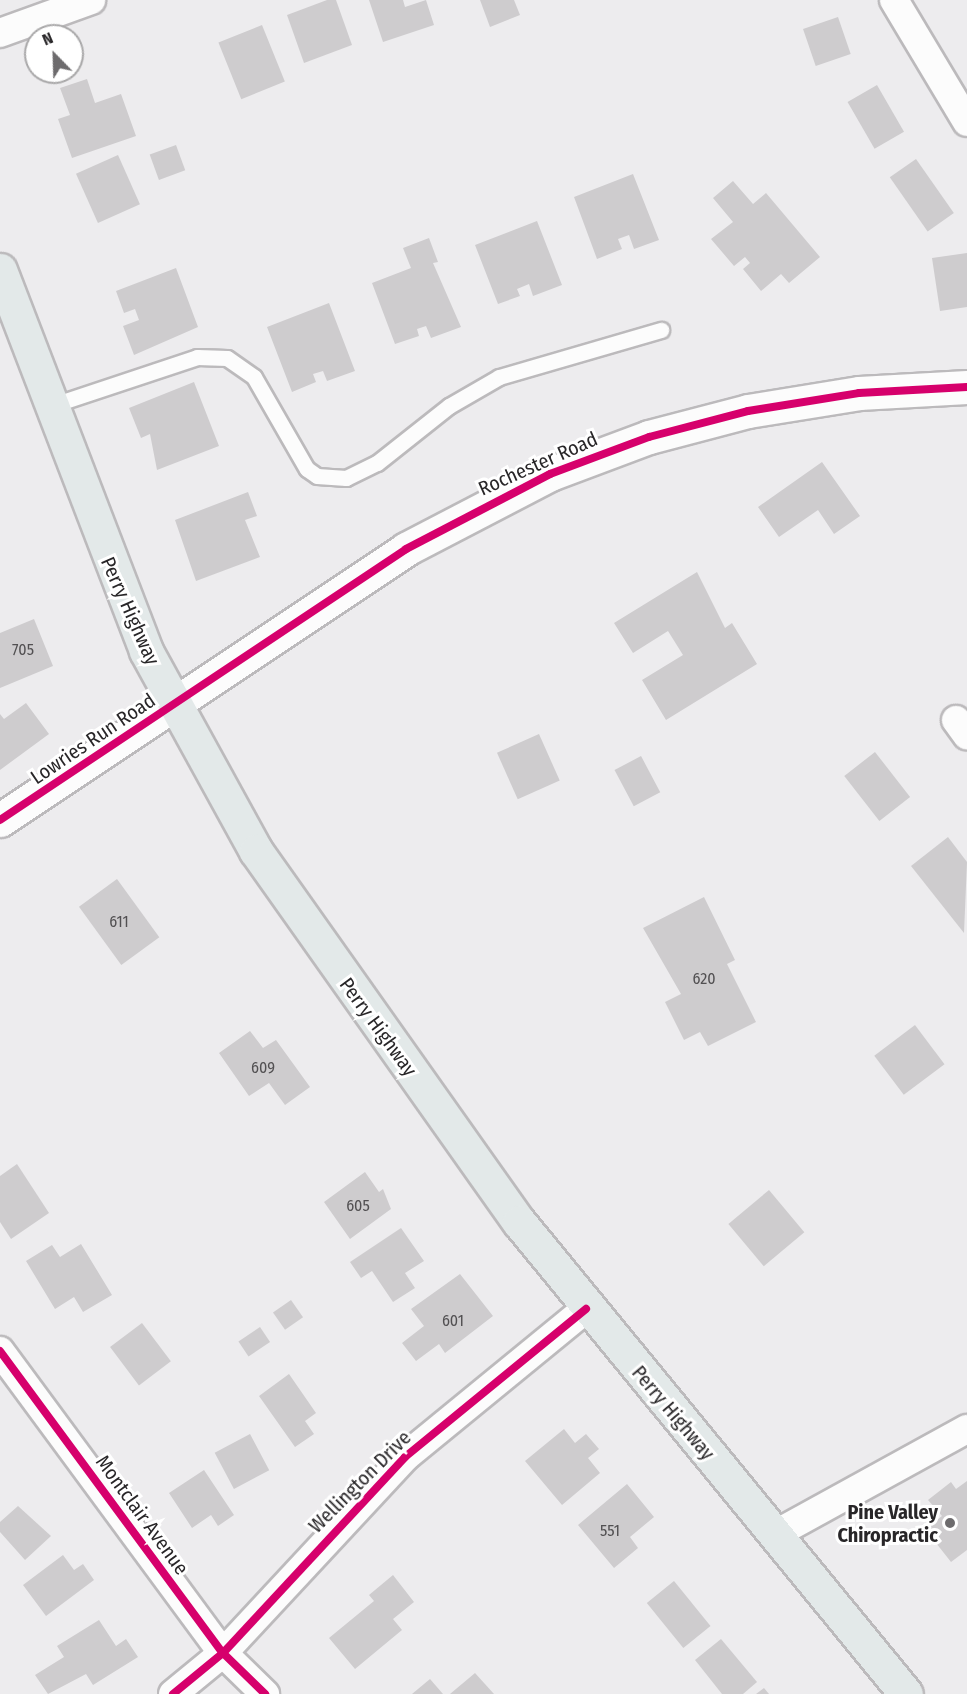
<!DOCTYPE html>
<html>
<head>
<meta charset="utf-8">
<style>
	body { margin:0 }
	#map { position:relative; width:967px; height:1694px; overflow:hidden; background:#edecee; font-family:"Fira Sans Condensed",sans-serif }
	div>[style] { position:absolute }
	.building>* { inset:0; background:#ceccce; transform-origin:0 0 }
	.roads { filter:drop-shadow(2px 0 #bcbabc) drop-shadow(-2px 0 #bcbabc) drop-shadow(0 2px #bcbabc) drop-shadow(0 -2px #bcbabc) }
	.lane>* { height:15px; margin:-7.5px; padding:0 7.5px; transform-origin:7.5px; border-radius:7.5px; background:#fcfcfc }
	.street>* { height:28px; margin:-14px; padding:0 14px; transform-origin:14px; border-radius:14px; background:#fcfcfc }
	.secondary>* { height:33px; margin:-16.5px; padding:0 16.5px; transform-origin:16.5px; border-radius:16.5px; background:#fcfcfc }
	.primary>* { height:33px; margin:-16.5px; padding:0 16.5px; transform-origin:16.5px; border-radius:16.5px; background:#e3e9e9 }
	.cycleway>* { height:8px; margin:-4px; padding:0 4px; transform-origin:4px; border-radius:4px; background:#d6006c }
	.dots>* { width:16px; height:16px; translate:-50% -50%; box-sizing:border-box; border:3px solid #fff; border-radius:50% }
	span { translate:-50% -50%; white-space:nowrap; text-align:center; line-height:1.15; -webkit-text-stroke:6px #fff; paint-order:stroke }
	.number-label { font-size:16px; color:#525052 }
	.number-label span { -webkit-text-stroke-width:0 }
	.street-label { font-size:20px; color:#282628 }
	.poi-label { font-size:20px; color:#282628; font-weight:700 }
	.right { translate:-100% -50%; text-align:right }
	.north { position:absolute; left:24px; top:24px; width:60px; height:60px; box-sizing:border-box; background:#fff; border:2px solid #a9a8a9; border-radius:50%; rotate:337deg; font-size:16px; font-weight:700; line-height:24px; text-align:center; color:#282628 }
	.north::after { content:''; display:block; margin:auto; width:21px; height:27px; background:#6d6b6d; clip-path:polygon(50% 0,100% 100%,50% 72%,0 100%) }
</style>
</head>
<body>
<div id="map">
	<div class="building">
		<i style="clip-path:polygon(327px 0,336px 0,352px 45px,304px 63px,287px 15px)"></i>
		<i style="clip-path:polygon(369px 0,403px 0,405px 7px,426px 0,434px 25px,383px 42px)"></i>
		<i style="clip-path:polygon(480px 0,514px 0,520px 15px,490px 27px)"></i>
		<i style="left:838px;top:17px;width:39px;height:37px;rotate:71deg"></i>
		<i style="left:262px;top:25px;width:61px;height:47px;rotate:68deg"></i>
		<i style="clip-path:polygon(87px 79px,95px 103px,121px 94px,136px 136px,72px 158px,58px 119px,70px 115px,60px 88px)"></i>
		<i style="left:877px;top:85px;width:54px;height:34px;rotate:60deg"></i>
		<i style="left:176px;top:145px;width:27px;height:28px;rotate:70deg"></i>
		<i style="left:118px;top:155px;width:54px;height:46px;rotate:66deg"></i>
		<i style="left:916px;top:159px;width:66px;height:32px;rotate:55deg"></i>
		<i style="clip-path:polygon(633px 174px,659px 240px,634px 249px,629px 235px,618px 239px,622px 249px,597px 259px,574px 197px)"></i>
		<i style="clip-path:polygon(733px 181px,753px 204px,766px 193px,820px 257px,789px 283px,781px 274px,761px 291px,743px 269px,750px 263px,745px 257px,734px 266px,711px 239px,733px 222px,713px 198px)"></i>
		<i style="clip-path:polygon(537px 221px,562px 285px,533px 296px,529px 284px,517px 289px,520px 296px,498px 304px,475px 245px)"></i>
		<i style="clip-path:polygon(429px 238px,438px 262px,433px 263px,461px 327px,431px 338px,426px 326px,417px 329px,419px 336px,395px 344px,372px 283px,411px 268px,403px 248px)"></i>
		<i style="clip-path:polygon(967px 253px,967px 307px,940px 311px,932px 258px)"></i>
		<i style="clip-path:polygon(176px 268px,198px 327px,134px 355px,123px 326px,139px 320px,135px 309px,124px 313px,116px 291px)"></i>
		<i style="clip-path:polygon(329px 303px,355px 371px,327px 381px,323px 371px,313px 374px,316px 382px,292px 392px,267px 327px)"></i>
		<i style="clip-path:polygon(194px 382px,219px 446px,157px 470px,150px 434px,141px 438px,129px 408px)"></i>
		<i style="clip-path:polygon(822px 462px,860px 516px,834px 534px,818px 510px,779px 537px,758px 507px)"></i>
		<i style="clip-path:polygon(248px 492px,257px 516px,245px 520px,260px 557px,196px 581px,175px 520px)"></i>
		<i style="clip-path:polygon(697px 572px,725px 628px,732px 623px,757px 664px,666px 720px,642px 680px,683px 655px,668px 631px,633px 653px,614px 623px)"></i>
		<i style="clip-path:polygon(34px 619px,53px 666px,0 688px,0 633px)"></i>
		<i style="clip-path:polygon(26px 703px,49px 734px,0 770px,0 714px,4px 719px)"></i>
		<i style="left:539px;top:734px;width:51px;height:46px;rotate:66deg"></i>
		<i style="left:875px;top:752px;width:57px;height:39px;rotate:52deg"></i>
		<i style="left:641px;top:756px;width:41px;height:30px;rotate:62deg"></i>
		<i style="clip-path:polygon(948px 837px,967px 862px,964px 933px,911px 866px)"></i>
		<i style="left:117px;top:879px;width:72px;height:47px;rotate:54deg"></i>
		<i style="clip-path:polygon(704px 897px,735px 960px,727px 964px,756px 1022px,708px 1046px,700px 1032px,684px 1040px,665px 1002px,681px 994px,643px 928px)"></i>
		<i style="left:915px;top:1025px;width:49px;height:51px;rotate:53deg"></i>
		<i style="clip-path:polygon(250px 1031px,263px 1048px,276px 1040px,310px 1087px,285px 1105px,269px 1083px,249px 1096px,219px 1053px)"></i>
		<i style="clip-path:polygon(17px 1164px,49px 1213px,11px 1239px,0 1222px,0 1176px)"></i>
		<i style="clip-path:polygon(365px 1172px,379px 1192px,383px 1189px,391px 1209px,350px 1239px,324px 1202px)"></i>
		<i style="left:769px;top:1190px;width:55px;height:53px;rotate:50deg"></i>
		<i style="clip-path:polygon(401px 1228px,424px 1261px,405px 1273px,415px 1288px,393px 1302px,372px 1271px,361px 1278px,350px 1262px)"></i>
		<i style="clip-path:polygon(81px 1244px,112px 1295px,83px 1312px,74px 1297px,55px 1309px,26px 1261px,52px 1245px,60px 1257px)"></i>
		<i style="clip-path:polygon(460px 1274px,493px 1316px,445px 1353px,439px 1344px,416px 1361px,402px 1343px,424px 1326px,411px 1309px)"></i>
		<i style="left:291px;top:1300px;width:21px;height:22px;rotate:55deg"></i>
		<i style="left:142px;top:1323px;width:48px;height:40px;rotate:53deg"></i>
		<i style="left:260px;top:1327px;width:18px;height:26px;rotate:56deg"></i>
		<i style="clip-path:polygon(289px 1374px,316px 1413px,305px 1421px,314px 1434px,295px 1447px,259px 1396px)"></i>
		<i style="clip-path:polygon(564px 1429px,575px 1443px,586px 1434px,599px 1449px,588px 1458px,600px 1473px,562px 1505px,525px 1461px)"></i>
		<i style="left:250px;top:1434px;width:41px;height:40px;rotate:62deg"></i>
		<i style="clip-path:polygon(204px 1470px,234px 1515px,218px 1526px,211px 1515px,192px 1528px,169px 1493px)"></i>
		<i style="clip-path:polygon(967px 1481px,967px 1550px,951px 1562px,925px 1529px,942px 1516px,928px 1500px,951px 1482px,956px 1489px)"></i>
		<i style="clip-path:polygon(627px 1484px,654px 1517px,630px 1537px,638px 1548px,614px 1568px,578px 1525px)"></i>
		<i style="clip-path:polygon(18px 1506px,51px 1536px,25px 1560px,0 1532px,0 1522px)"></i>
		<i style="clip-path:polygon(63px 1555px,74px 1570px,83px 1564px,94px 1580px,46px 1616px,23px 1585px)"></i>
		<i style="clip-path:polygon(393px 1575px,414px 1602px,393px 1619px,402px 1630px,355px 1669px,329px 1638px,374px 1601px,369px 1595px)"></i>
		<i style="left:674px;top:1581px;width:58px;height:35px;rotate:51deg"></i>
		<i style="clip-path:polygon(99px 1620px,116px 1646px,126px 1639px,138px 1657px,93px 1685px,86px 1674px,48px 1694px,35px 1675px,64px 1657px,57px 1646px)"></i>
		<i style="clip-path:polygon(721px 1639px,757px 1682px,743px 1694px,722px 1694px,695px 1660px)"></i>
		<i style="clip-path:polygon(475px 1673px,494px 1694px,450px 1694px)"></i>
		<i style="clip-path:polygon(430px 1679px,443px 1694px,412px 1694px)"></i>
		<i style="clip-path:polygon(764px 1688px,769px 1694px,756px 1694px)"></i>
	</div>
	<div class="roads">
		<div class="lane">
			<i style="left:50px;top:406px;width:155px;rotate:-18.4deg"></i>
			<i style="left:197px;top:357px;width:30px;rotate:2deg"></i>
			<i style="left:227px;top:358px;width:33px;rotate:35deg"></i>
			<i style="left:254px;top:377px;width:106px;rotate:60.1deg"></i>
			<i style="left:307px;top:469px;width:12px;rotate:35deg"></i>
			<i style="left:317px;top:476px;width:29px;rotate:4deg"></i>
			<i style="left:346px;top:478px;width:34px;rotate:-26deg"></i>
			<i style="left:377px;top:463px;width:92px;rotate:-38.4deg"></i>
			<i style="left:449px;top:406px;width:58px;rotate:-30.1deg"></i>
			<i style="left:499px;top:377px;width:169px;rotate:-16.2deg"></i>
		</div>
		<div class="street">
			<i style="left:894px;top:0;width:142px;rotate:59.1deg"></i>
			<i style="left:0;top:33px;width:97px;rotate:-19.9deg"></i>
			<i style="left:956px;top:720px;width:19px;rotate:54deg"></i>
			<i style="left:0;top:1351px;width:375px;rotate:53.6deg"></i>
			<i style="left:223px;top:1653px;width:59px;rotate:44.3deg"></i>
			<i style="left:774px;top:1535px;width:220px;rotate:-28.8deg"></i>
			<i style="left:173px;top:1694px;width:65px;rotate:-39.4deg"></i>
			<i style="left:223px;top:1653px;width:267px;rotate:-47.1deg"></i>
			<i style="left:405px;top:1457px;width:234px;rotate:-39.3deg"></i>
		</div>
		<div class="secondary">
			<i style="left:0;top:820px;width:488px;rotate:-33.7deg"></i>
			<i style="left:406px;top:549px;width:162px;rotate:-27.5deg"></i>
			<i style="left:550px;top:474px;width:106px;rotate:-20.5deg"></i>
			<i style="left:649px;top:437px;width:102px;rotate:-14.7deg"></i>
			<i style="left:748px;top:411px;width:112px;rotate:-9.2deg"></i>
			<i style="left:859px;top:393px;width:108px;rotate:-3.2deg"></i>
		</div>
		<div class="primary">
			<i style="left:0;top:270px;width:408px;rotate:69deg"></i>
			<i style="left:146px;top:651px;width:228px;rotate:61.2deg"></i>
			<i style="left:256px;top:851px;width:455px;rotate:54.7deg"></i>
			<i style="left:519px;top:1222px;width:610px;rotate:50.65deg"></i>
		</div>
	</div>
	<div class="cycleway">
		<i style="left:0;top:820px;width:488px;rotate:-33.7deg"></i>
		<i style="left:406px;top:549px;width:162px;rotate:-27.5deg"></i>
		<i style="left:550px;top:474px;width:106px;rotate:-20.5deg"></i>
		<i style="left:649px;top:437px;width:102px;rotate:-14.7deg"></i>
		<i style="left:748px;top:411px;width:112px;rotate:-9.2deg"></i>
		<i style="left:859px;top:393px;width:108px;rotate:-3.2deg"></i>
		<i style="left:0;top:1351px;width:375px;rotate:53.6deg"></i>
		<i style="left:223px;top:1653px;width:59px;rotate:44.3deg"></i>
		<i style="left:173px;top:1694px;width:65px;rotate:-39.4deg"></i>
		<i style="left:223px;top:1653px;width:267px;rotate:-47.1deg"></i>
		<i style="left:405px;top:1457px;width:234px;rotate:-39.3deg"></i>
	</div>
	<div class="dots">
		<i style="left:950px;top:1523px;background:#6d6b6d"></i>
	</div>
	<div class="number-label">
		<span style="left:23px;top:650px">705</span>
		<span style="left:119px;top:922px">611</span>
		<span style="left:704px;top:979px">620</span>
		<span style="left:263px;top:1068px">609</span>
		<span style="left:358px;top:1206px">605</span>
		<span style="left:453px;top:1321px">601</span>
		<span style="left:610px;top:1531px">551</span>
	</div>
	<div class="street-label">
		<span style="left:538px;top:464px;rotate:-24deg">Rochester Road</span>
		<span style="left:130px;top:611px;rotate:66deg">Perry Highway</span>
		<span style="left:93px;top:739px;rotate:-34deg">Lowries Run Road</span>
		<span style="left:378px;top:1027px;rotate:54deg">Perry Highway</span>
		<span style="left:673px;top:1413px;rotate:50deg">Perry Highway</span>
		<span style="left:360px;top:1482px;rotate:-45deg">Wellington Drive</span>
		<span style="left:142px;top:1515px;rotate:54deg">Montclair Avenue</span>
	</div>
	<div class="poi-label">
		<span class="right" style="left:938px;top:1524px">Pine Valley<br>Chiropractic</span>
	</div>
	<div class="north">N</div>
</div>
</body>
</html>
